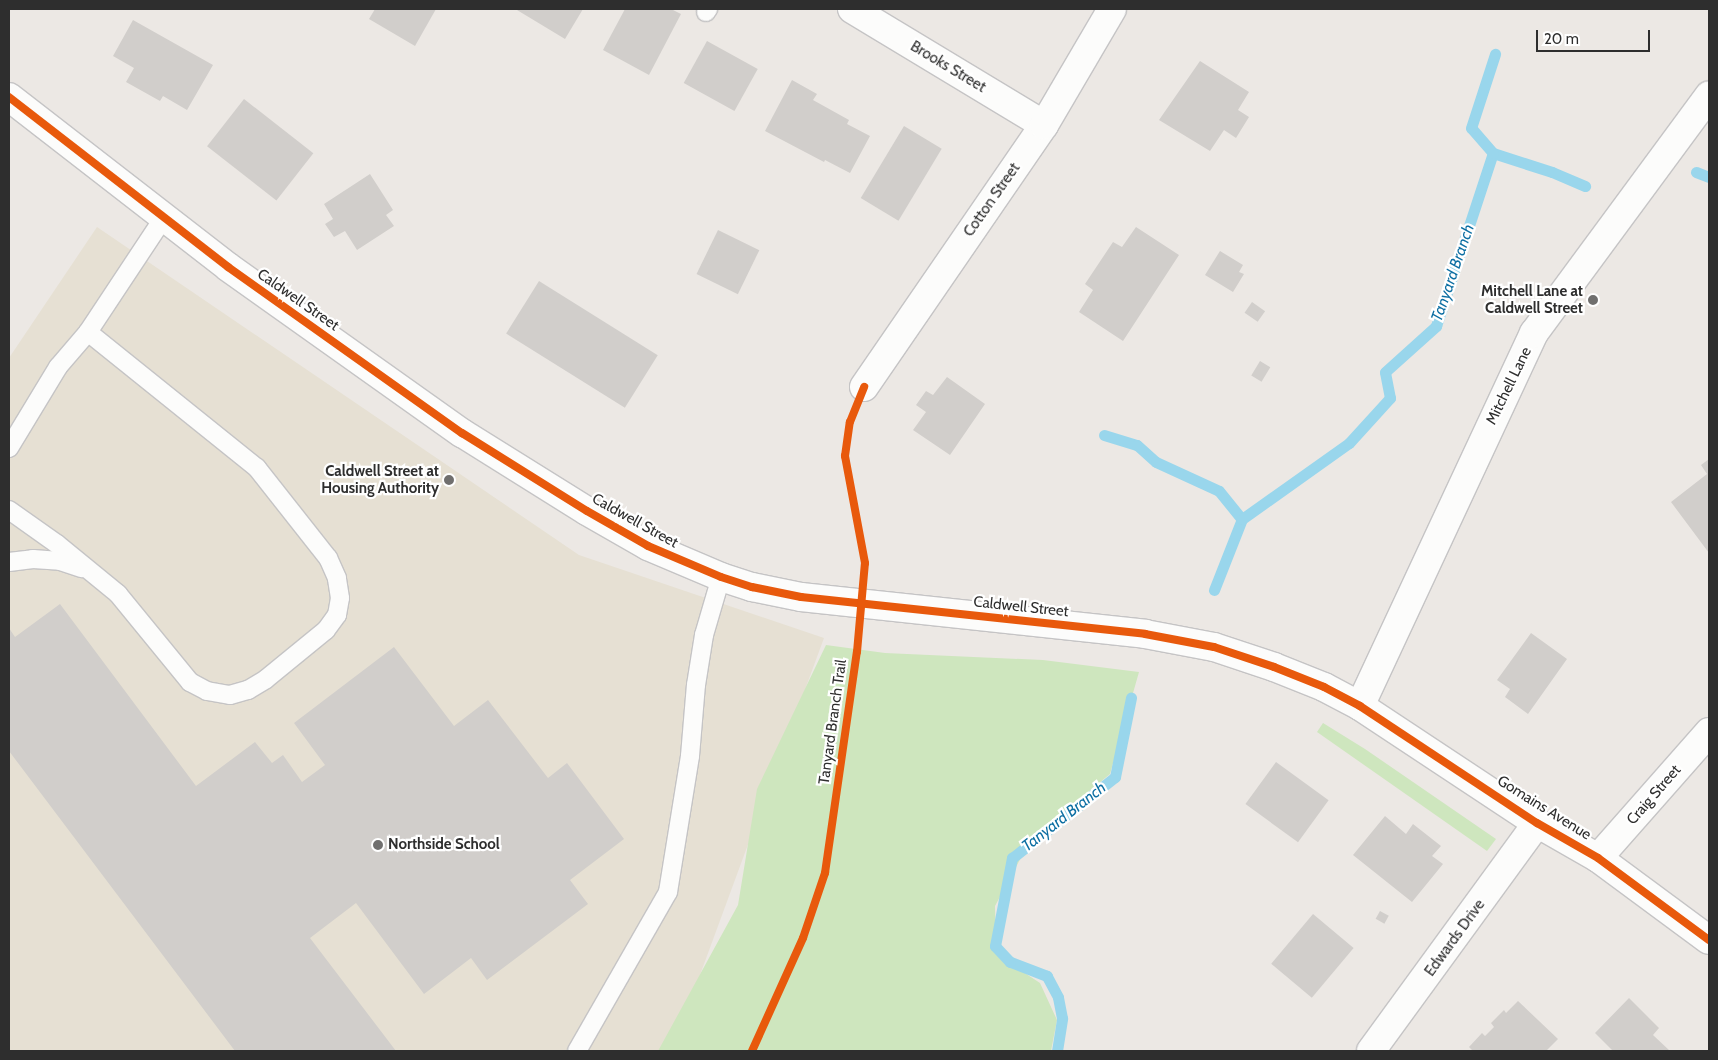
<!DOCTYPE html>
<html>
<head>
<meta charset="utf-8">
<style>
	body { margin:0 }
	#map { position:relative; width:1718px; height:1060px; overflow:hidden; background:#ece8e4; font-family:Cabin,sans-serif }
	div>[style] { position:absolute }
	.education>* { inset:0; background:#e6e0d3 }
	.green>* { inset:0; background:#cee6be }
	.stream>* { height:11px; margin:-5.5px; padding:0 5.5px; transform-origin:5.5px; border-radius:5.5px; background:#99d6ec }
	.building>* { inset:0; background:#d1cecb; transform-origin:0 0 }
	.roads { filter:drop-shadow(1px 0 #c5c4c5) drop-shadow(-1px 0 #c5c4c5) drop-shadow(0 1px #c5c4c5) drop-shadow(0 -1px #c5c4c5) }
	.service>* { height:18px; margin:-9px; padding:0 9px; transform-origin:9px; border-radius:9px; background:#fcfcfb }
	.minor>* { height:28px; margin:-14px; padding:0 14px; transform-origin:14px; border-radius:14px; background:#fcfcfb }
	.cycleway>* { height:8px; margin:-4px; padding:0 4px; transform-origin:4px; border-radius:4px; background:#e8590c }
	.dots>* { width:14px; height:14px; translate:-50% -50%; box-sizing:border-box; border:2px solid #fff; border-radius:50% }
	span { translate:-50% -50%; white-space:nowrap; text-align:center; line-height:1.15; -webkit-text-stroke:4.5px #fff; paint-order:stroke }
	.street-label { font-size:15px; color:#2e2e2e }
	.poi-label { font-size:15px; color:#2e2e2e; font-weight:700 }
	.right { translate:-100% -50%; text-align:right }
	.left { translate:0 -50%; text-align:left }
	.water-label { font-size:16px; color:#0d6fa3; font-style:italic }
	.frame { position:absolute; inset:0; border:10px solid #2e2e2e; pointer-events:none }
	.scale { position:absolute; left:1536px; top:30px; width:114px; height:22px; box-sizing:border-box; border:2px solid #2e2e2e; border-top:0; padding-left:6px; font-size:15px; line-height:18px; white-space:nowrap; color:#2e2e2e; -webkit-text-stroke:4px #fff; paint-order:stroke }
</style>
</head>
<body>
<div id="map">
	<div class="education">
		<i style="clip-path:polygon(97px 227px,579px 555px,824px 638px,672px 1051px,9px 1051px,9px 358px)"></i>
	</div>
	<div class="green">
		<i style="clip-path:polygon(826px 645px,885px 653px,1043px 660px,1139px 672px,1110px 774px,1031px 839px,995px 906px,996px 954px,1040px 983px,1057px 1020px,1051px 1051px,658px 1051px,738px 905px,757px 789px)"></i>
		<i style="clip-path:polygon(1323px 723px,1365px 749px,1496px 839px,1487px 851px,1317px 732px)"></i>
	</div>
	<div class="stream">
		<i style="left:1493px;top:153px;width:62px;rotate:17.9deg"></i>
		<i style="left:1552px;top:172px;width:36px;rotate:23deg"></i>
		<i style="left:1696px;top:172px;width:14px;rotate:21deg"></i>
		<i style="left:1104px;top:435px;width:34px;rotate:17deg"></i>
		<i style="left:1137px;top:445px;width:25px;rotate:42deg"></i>
		<i style="left:1156px;top:462px;width:69px;rotate:24.7deg"></i>
		<i style="left:1219px;top:491px;width:36px;rotate:51deg"></i>
		<i style="left:1214px;top:590px;width:76px;rotate:-68.5deg"></i>
		<i style="left:1242px;top:519px;width:131px;rotate:-35.4deg"></i>
		<i style="left:1349px;top:443px;width:61px;rotate:-47.7deg"></i>
		<i style="left:1390px;top:398px;width:26px;rotate:-101deg"></i>
		<i style="left:1385px;top:372px;width:69px;rotate:-42deg"></i>
		<i style="left:1436px;top:326px;width:182px;rotate:-71.8deg"></i>
		<i style="left:1493px;top:153px;width:33px;rotate:-131deg"></i>
		<i style="left:1471px;top:128px;width:78px;rotate:-72deg"></i>
		<i style="left:1057px;top:1051px;width:33px;rotate:-81deg"></i>
		<i style="left:1062px;top:1018px;width:21px;rotate:-101deg"></i>
		<i style="left:1058px;top:997px;width:24px;rotate:-118deg"></i>
		<i style="left:1047px;top:976px;width:40px;rotate:-159deg"></i>
		<i style="left:1010px;top:962px;width:22px;rotate:-133deg"></i>
		<i style="left:995px;top:946px;width:90px;rotate:-79.1deg"></i>
		<i style="left:1012px;top:858px;width:131px;rotate:-38.2deg"></i>
		<i style="left:1115px;top:777px;width:81px;rotate:-78.6deg"></i>
	</div>
	<div class="building">
		<i style="clip-path:polygon(375px 9px,436px 9px,415px 46px,369px 19px)"></i>
		<i style="clip-path:polygon(518px 9px,583px 9px,565px 39px,517px 10px)"></i>
		<i style="clip-path:polygon(625px 9px,671px 9px,681px 14px,649px 75px,603px 50px)"></i>
		<i style="clip-path:polygon(133px 20px,213px 65px,187px 110px,163px 96px,160px 101px,126px 82px,134px 68px,113px 56px)"></i>
		<i style="left:707px;top:41px;width:58px;height:48px;rotate:29deg"></i>
		<i style="clip-path:polygon(1200px 61px,1249px 92px,1238px 110px,1249px 117px,1236px 138px,1224px 130px,1210px 151px,1159px 120px)"></i>
		<i style="clip-path:polygon(792px 80px,817px 94px,813px 100px,849px 120px,847px 124px,870px 136px,850px 173px,825px 160px,824px 162px,765px 131px)"></i>
		<i style="left:244px;top:99px;width:88px;height:60px;rotate:38deg"></i>
		<i style="left:904px;top:126px;width:44px;height:84px;rotate:31deg"></i>
		<i style="clip-path:polygon(370px 174px,393px 210px,386px 215px,394px 226px,357px 250px,345px 231px,334px 237px,325px 224px,333px 219px,324px 204px)"></i>
		<i style="clip-path:polygon(1136px 227px,1179px 255px,1123px 341px,1079px 312px,1093px 290px,1085px 284px,1113px 242px,1122px 247px)"></i>
		<i style="left:718px;top:230px;width:46px;height:49px;rotate:26deg"></i>
		<i style="clip-path:polygon(1220px 251px,1243px 265px,1239px 272px,1244px 274px,1233px 292px,1205px 275px)"></i>
		<i style="left:539px;top:281px;width:140px;height:62px;rotate:32deg"></i>
		<i style="left:1252px;top:302px;width:16px;height:13px;rotate:35deg"></i>
		<i style="left:1260px;top:361px;width:12px;height:17px;rotate:31deg"></i>
		<i style="clip-path:polygon(947px 377px,985px 404px,950px 455px,913px 430px,926px 412px,916px 405px,926px 391px,933px 395px)"></i>
		<i style="clip-path:polygon(1709px 459px,1709px 553px,1671px 502px,1707px 474px,1701px 465px)"></i>
		<i style="clip-path:polygon(60px 604px,196px 786px,255px 742px,272px 763px,283px 755px,302px 782px,325px 765px,294px 723px,394px 647px,454px 726px,488px 700px,548px 778px,567px 763px,624px 839px,570px 880px,588px 904px,487px 980px,471px 958px,424px 994px,356px 903px,310px 938px,396px 1051px,235px 1051px,9px 751px,9px 628px,15px 637px)"></i>
		<i style="clip-path:polygon(1531px 633px,1567px 659px,1528px 714px,1505px 697px,1510px 689px,1497px 680px)"></i>
		<i style="left:1276px;top:762px;width:65px;height:52px;rotate:36deg"></i>
		<i style="clip-path:polygon(1385px 816px,1406px 834px,1413px 824px,1441px 846px,1432px 856px,1443px 864px,1412px 902px,1353px 855px)"></i>
		<i style="left:1380px;top:911px;width:10px;height:9px;rotate:29deg"></i>
		<i style="left:1313px;top:914px;width:53px;height:65px;rotate:40deg"></i>
		<i style="clip-path:polygon(1629px 998px,1659px 1028px,1653px 1035px,1670px 1051px,1613px 1051px,1595px 1033px)"></i>
		<i style="clip-path:polygon(1518px 1001px,1558px 1039px,1546px 1051px,1471px 1051px,1472px 1050px,1469px 1047px,1482px 1033px,1485px 1036px,1494px 1027px,1491px 1023px,1504px 1010px,1506px 1013px)"></i>
	</div>
	<div class="roads">
		<div class="service">
			<i style="left:706px;top:12px;width:4px;rotate:-56deg"></i>
			<i style="left:9px;top:448px;width:95px;rotate:-58.8deg"></i>
			<i style="left:58px;top:367px;width:46px;rotate:-49.4deg"></i>
			<i style="left:88px;top:332px;width:138px;rotate:-56.5deg"></i>
			<i style="left:9px;top:510px;width:59px;rotate:35.3deg"></i>
			<i style="left:57px;top:544px;width:79px;rotate:39.3deg"></i>
			<i style="left:118px;top:594px;width:114px;rotate:50.7deg"></i>
			<i style="left:190px;top:682px;width:19px;rotate:28deg"></i>
			<i style="left:207px;top:691px;width:23px;rotate:10deg"></i>
			<i style="left:230px;top:695px;width:19px;rotate:-16deg"></i>
			<i style="left:248px;top:690px;width:21px;rotate:-31deg"></i>
			<i style="left:266px;top:679px;width:77px;rotate:-39.2deg"></i>
			<i style="left:326px;top:630px;width:19px;rotate:-54deg"></i>
			<i style="left:337px;top:615px;width:17px;rotate:-80deg"></i>
			<i style="left:340px;top:598px;width:20px;rotate:-99deg"></i>
			<i style="left:337px;top:578px;width:22px;rotate:-114deg"></i>
			<i style="left:328px;top:558px;width:115px;rotate:-128.3deg"></i>
			<i style="left:257px;top:468px;width:217px;rotate:-141.2deg"></i>
			<i style="left:9px;top:562px;width:24px;rotate:-7deg"></i>
			<i style="left:33px;top:559px;width:27px;rotate:4deg"></i>
			<i style="left:60px;top:561px;width:23px;rotate:18deg"></i>
			<i style="left:577px;top:1051px;width:183px;rotate:-60.2deg"></i>
			<i style="left:668px;top:892px;width:138px;rotate:-80.8deg"></i>
			<i style="left:690px;top:756px;width:71px;rotate:-85.2deg"></i>
			<i style="left:696px;top:685px;width:51px;rotate:-80.9deg"></i>
			<i style="left:704px;top:635px;width:60px;rotate:-73.7deg"></i>
		</div>
		<div class="minor">
			<i style="left:852px;top:9px;width:224px;rotate:31.1deg"></i>
			<i style="left:9px;top:97px;width:277px;rotate:37.8deg"></i>
			<i style="left:228px;top:267px;width:287px;rotate:35.4deg"></i>
			<i style="left:462px;top:433px;width:147px;rotate:32deg"></i>
			<i style="left:587px;top:511px;width:70px;rotate:29.8deg"></i>
			<i style="left:648px;top:546px;width:79px;rotate:23deg"></i>
			<i style="left:721px;top:577px;width:33px;rotate:18deg"></i>
			<i style="left:752px;top:587px;width:50px;rotate:11.5deg"></i>
			<i style="left:801px;top:597px;width:346px;rotate:6.1deg"></i>
			<i style="left:1145px;top:634px;width:70px;rotate:10.7deg"></i>
			<i style="left:1214px;top:647px;width:63px;rotate:18.4deg"></i>
			<i style="left:1274px;top:667px;width:54px;rotate:21.8deg"></i>
			<i style="left:1324px;top:687px;width:41px;rotate:27.8deg"></i>
			<i style="left:1360px;top:706px;width:212px;rotate:33.5deg"></i>
			<i style="left:1537px;top:823px;width:70px;rotate:29.8deg"></i>
			<i style="left:1598px;top:858px;width:138px;rotate:36.5deg"></i>
			<i style="left:864px;top:387px;width:318px;rotate:-55.5deg"></i>
			<i style="left:1044px;top:125px;width:134px;rotate:-59.6deg"></i>
			<i style="left:1360px;top:706px;width:412px;rotate:-65deg"></i>
			<i style="left:1534px;top:333px;width:295px;rotate:-53.6deg"></i>
			<i style="left:1598px;top:858px;width:168px;rotate:-48.6deg"></i>
			<i style="left:1371px;top:1051px;width:282px;rotate:-53.9deg"></i>
		</div>
	</div>
	<div class="cycleway">
		<i style="left:9px;top:97px;width:277px;rotate:37.8deg"></i>
		<i style="left:228px;top:267px;width:287px;rotate:35.4deg"></i>
		<i style="left:462px;top:433px;width:147px;rotate:32deg"></i>
		<i style="left:587px;top:511px;width:70px;rotate:29.8deg"></i>
		<i style="left:648px;top:546px;width:79px;rotate:23deg"></i>
		<i style="left:721px;top:577px;width:33px;rotate:18deg"></i>
		<i style="left:752px;top:587px;width:50px;rotate:11.5deg"></i>
		<i style="left:801px;top:597px;width:346px;rotate:6.1deg"></i>
		<i style="left:1145px;top:634px;width:70px;rotate:10.7deg"></i>
		<i style="left:1214px;top:647px;width:63px;rotate:18.4deg"></i>
		<i style="left:1274px;top:667px;width:54px;rotate:21.8deg"></i>
		<i style="left:1324px;top:687px;width:41px;rotate:27.8deg"></i>
		<i style="left:1360px;top:706px;width:212px;rotate:33.5deg"></i>
		<i style="left:1537px;top:823px;width:70px;rotate:29.8deg"></i>
		<i style="left:1598px;top:858px;width:138px;rotate:36.5deg"></i>
		<i style="left:752px;top:1051px;width:124px;rotate:-65.7deg"></i>
		<i style="left:803px;top:938px;width:69px;rotate:-71.3deg"></i>
		<i style="left:825px;top:873px;width:223px;rotate:-81.8deg"></i>
		<i style="left:857px;top:652px;width:89px;rotate:-84.9deg"></i>
		<i style="left:865px;top:563px;width:109px;rotate:-100.6deg"></i>
		<i style="left:845px;top:456px;width:34px;rotate:-82deg"></i>
		<i style="left:850px;top:422px;width:38px;rotate:-68deg"></i>
	</div>
	<div class="dots">
		<i style="left:1593px;top:300px;background:#706f6e"></i>
		<i style="left:449px;top:480px;background:#706f6e"></i>
		<i style="left:378px;top:845px;background:#706f6e"></i>
	</div>
	<div class="street-label">
		<span style="left:948px;top:67px;rotate:31deg">Brooks Street</span>
		<span style="left:992px;top:200px;rotate:-55deg">Cotton Street</span>
		<span style="left:298px;top:300px;rotate:35deg">Caldwell Street</span>
		<span style="left:1509px;top:386px;rotate:-64deg">Mitchell Lane</span>
		<span style="left:635px;top:521px;rotate:29deg">Caldwell Street</span>
		<span style="left:1021px;top:607px;rotate:6deg">Caldwell Street</span>
		<span style="left:833px;top:722px;rotate:-82deg">Tanyard Branch Trail</span>
		<span style="left:1654px;top:795px;rotate:-49deg">Craig Street</span>
		<span style="left:1544px;top:808px;rotate:32deg">Gomains Avenue</span>
		<span style="left:1455px;top:938px;rotate:-54deg">Edwards Drive</span>
	</div>
	<div class="poi-label">
		<span class="right" style="left:1583px;top:300px">Mitchell Lane at<br>Caldwell Street</span>
		<span class="right" style="left:439px;top:480px">Caldwell Street at<br>Housing Authority</span>
		<span class="left" style="left:388px;top:845px">Northside School</span>
	</div>
	<div class="water-label">
		<span style="left:1453px;top:273px;rotate:-71deg">Tanyard Branch</span>
		<span style="left:1064px;top:817px;rotate:-38deg">Tanyard Branch</span>
	</div>
	<div class="frame"></div>
	<div class="scale">20 m</div>
</div>
</body>
</html>
